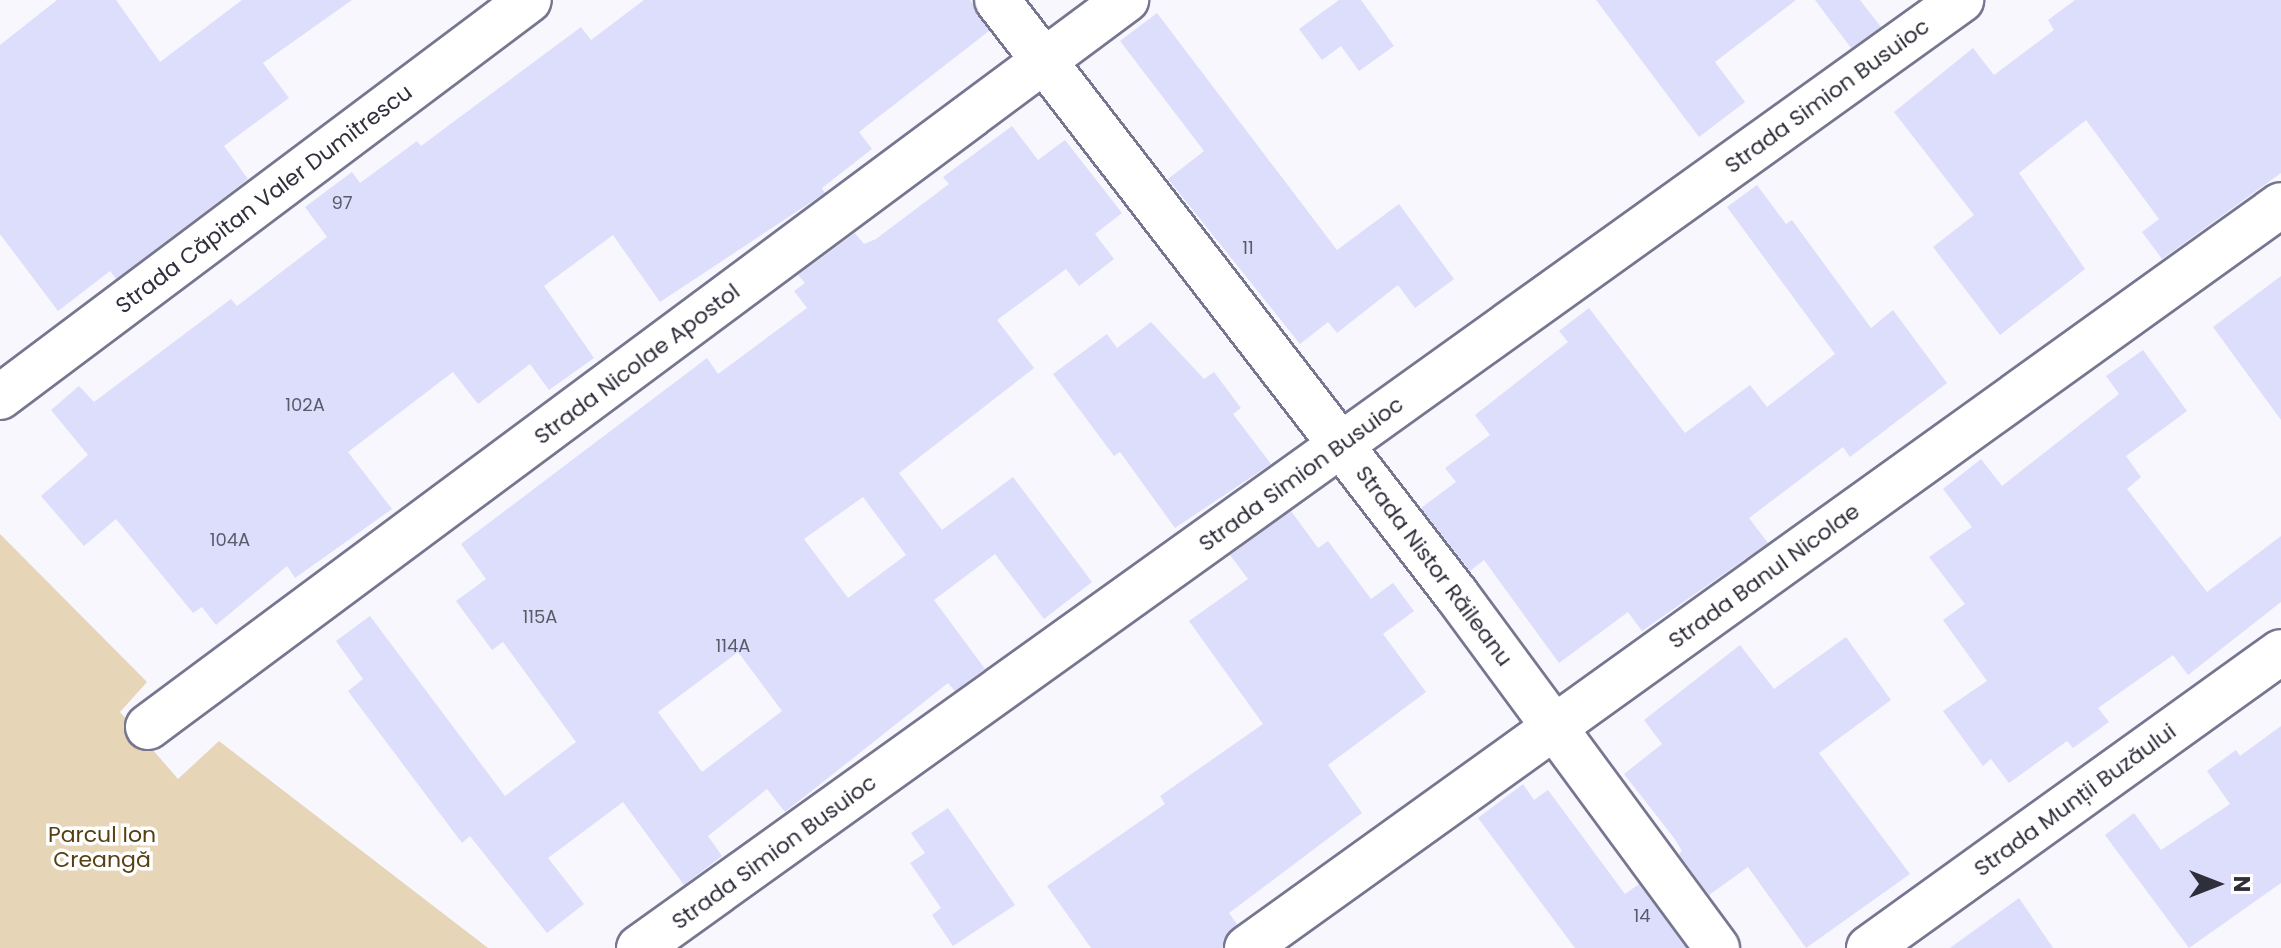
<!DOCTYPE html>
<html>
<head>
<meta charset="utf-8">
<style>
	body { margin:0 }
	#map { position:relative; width:2281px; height:948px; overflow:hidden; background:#f7f7fd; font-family:Poppins,sans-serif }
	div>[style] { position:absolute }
	.green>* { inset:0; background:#e6d5b7 }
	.building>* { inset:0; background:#dddefb }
	.roads { filter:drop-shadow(2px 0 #767690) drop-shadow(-2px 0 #767690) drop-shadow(0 2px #767690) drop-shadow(0 -2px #767690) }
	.street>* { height:44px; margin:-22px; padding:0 22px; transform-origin:22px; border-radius:22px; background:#fff }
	span { translate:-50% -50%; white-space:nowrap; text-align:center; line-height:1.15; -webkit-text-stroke:7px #fff; paint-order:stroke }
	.number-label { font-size:18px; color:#5a5b6a }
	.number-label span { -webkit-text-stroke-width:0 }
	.street-label { font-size:22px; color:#2e2f3a }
	.park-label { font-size:22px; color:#574113 }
	.north { position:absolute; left:2177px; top:844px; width:80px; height:80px; -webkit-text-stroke:6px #fff; paint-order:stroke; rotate:90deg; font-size:22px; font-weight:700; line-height:32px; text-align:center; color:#2e2f3a }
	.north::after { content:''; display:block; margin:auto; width:28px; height:36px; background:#2e2f3a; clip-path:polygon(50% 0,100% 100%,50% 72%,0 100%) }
</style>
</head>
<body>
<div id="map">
	<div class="green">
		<i style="clip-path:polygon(0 534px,147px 682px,120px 712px,178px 779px,219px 741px,488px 948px,0 948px)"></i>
	</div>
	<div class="building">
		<i style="clip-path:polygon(57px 0,116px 0,160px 62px,242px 0,352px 0,263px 63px,289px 98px,224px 146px,248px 179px,116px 279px,110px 271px,58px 311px,0 234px,0 45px)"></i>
		<i style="clip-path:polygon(644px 0,970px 0,989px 31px,859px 132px,872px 149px,822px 188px,825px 193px,660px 302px,613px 235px,544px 286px,594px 358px,549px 390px,530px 364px,478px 404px,453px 372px,348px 452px,392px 509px,295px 578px,287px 566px,216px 625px,202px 607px,193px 613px,116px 519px,84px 546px,41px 496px,88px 455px,51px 410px,79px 386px,94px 402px,231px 299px,237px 306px,327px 237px,305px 207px,352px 172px,360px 183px,417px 141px,421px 146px,581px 27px,591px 40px)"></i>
		<i style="clip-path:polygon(1339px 0,1361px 0,1394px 46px,1359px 71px,1341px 46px,1322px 60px,1299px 29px)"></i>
		<i style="clip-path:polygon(1596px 0,1796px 0,1715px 62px,1745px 102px,1699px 137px)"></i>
		<i style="clip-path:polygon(1815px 0,1860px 0,1881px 27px,1851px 48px)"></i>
		<i style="clip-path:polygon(2075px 0,2281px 0,2281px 173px,2162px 259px,2142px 232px,2159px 219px,2086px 120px,2019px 173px,2085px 269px,2000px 335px,1933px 247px,1974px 215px,1894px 112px,1973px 48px,1994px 75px,2054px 30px,2048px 20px)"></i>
		<i style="clip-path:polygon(1157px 13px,1337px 250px,1399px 204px,1454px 279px,1415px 308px,1398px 285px,1337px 333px,1328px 322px,1300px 344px,1168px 179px,1204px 151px,1120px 41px)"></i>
		<i style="clip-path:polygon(evenodd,1012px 126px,1038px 160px,1065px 140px,1122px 213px,1095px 234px,1114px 259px,1079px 286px,1066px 269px,997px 320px,1034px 368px,899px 473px,942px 530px,1013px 477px,1092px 582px,1044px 619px,995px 554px,934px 600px,985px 669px,955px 691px,948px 683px,785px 812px,767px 789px,708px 836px,722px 856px,684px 885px,623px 802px,548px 858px,584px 904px,547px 933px,470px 836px,462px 843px,348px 691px,363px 679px,336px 641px,370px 616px,505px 796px,576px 742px,503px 642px,492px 650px,456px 601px,486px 579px,461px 544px,707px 358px,718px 374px,807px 308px,794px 291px,805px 283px,798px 275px,855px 233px,864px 244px,876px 239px,949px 184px,943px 177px,1012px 126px,863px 497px,906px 555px,848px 598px,804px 539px,863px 497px,1012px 126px,738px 652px,782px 711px,702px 772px,658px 712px,738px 652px)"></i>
		<i style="clip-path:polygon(1757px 185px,1786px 224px,1792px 220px,1871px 328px,1893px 310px,1947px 383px,1850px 457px,1843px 447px,1749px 518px,1768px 543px,1642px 631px,1628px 612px,1559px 663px,1484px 560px,1470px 571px,1421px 508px,1456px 482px,1445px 468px,1490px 435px,1475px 415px,1568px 342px,1559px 331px,1589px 308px,1685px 433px,1750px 385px,1767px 407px,1835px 354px,1727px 207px)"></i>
		<i style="clip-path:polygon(2281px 276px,2281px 420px,2213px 327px)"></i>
		<i style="clip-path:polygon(1151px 322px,1204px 379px,1214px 372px,1241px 408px,1233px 414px,1271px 464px,1175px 528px,1120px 452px,1114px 456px,1053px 374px,1107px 334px,1117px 348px)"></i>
		<i style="clip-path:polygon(2143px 350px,2187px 411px,2126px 456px,2141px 477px,2127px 489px,2207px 592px,2281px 536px,2281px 602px,2188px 675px,2173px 655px,2098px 708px,2109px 722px,2073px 748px,2067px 741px,2009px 783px,1991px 759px,1983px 766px,1943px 711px,1987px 681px,1943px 620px,1965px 604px,1929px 557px,1972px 527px,1943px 489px,1981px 459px,2002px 486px,2119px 394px,2106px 376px)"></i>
		<i style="clip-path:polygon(1291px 511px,1318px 548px,1328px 541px,1371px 599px,1393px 583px,1414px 611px,1383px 634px,1426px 692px,1328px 765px,1362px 813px,1229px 913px,1237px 924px,1222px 948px,1091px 948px,1047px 886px,1165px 804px,1160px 796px,1263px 724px,1189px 621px,1248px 579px,1230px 555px)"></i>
		<i style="clip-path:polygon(1846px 637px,1891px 700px,1819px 753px,1910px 874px,1806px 948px,1748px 867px,1709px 895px,1679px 854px,1682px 851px,1674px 838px,1624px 774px,1662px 744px,1644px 720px,1740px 645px,1774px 689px)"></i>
		<i style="clip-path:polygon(2281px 726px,2281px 883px,2189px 948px,2105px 835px,2134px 813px,2161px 850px,2230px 804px,2207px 771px,2236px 750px,2240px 756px)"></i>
		<i style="clip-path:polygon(1523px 784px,1534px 800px,1548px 790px,1625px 894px,1639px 884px,1686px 948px,1575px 948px,1478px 818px)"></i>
		<i style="clip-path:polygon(948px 808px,1015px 905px,953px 946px,932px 915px,941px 908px,910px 863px,925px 853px,911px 833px)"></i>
		<i style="clip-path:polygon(2019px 898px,2053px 948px,1950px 948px)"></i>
	</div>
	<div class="roads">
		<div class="street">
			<i style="left:997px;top:0;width:751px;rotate:52.31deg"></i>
			<i style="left:1456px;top:594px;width:440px;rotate:53.6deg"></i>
			<i style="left:0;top:397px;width:661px;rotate:-36.89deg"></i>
			<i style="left:148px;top:727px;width:1219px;rotate:-36.63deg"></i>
			<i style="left:639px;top:948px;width:1627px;rotate:-35.64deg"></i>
			<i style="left:1247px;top:948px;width:1273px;rotate:-35.7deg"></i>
			<i style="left:1869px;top:948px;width:507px;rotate:-35.7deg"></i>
		</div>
	</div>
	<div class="number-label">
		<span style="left:342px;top:203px">97</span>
		<span style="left:1248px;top:248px">11</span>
		<span style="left:305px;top:405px">102A</span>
		<span style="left:230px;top:540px">104A</span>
		<span style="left:540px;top:617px">115A</span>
		<span style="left:733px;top:646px">114A</span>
		<span style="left:1642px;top:916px">14</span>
	</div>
	<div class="street-label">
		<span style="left:1827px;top:96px;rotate:-36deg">Strada Simion Busuioc</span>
		<span style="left:264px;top:199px;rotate:-37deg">Strada Căpitan Valer Dumitrescu</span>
		<span style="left:637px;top:364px;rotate:-37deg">Strada Nicolae Apostol</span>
		<span style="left:1301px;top:474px;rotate:-36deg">Strada Simion Busuioc</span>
		<span style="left:1434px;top:566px;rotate:53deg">Strada Nistor Răileanu</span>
		<span style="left:1764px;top:576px;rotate:-36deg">Strada Banul Nicolae</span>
		<span style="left:2075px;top:800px;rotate:-36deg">Strada Munții Buzăului</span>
		<span style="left:774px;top:852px;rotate:-36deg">Strada Simion Busuioc</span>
	</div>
	<div class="park-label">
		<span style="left:102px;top:847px">Parcul Ion<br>Creangă</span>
	</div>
	<div class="north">N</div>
</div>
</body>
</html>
